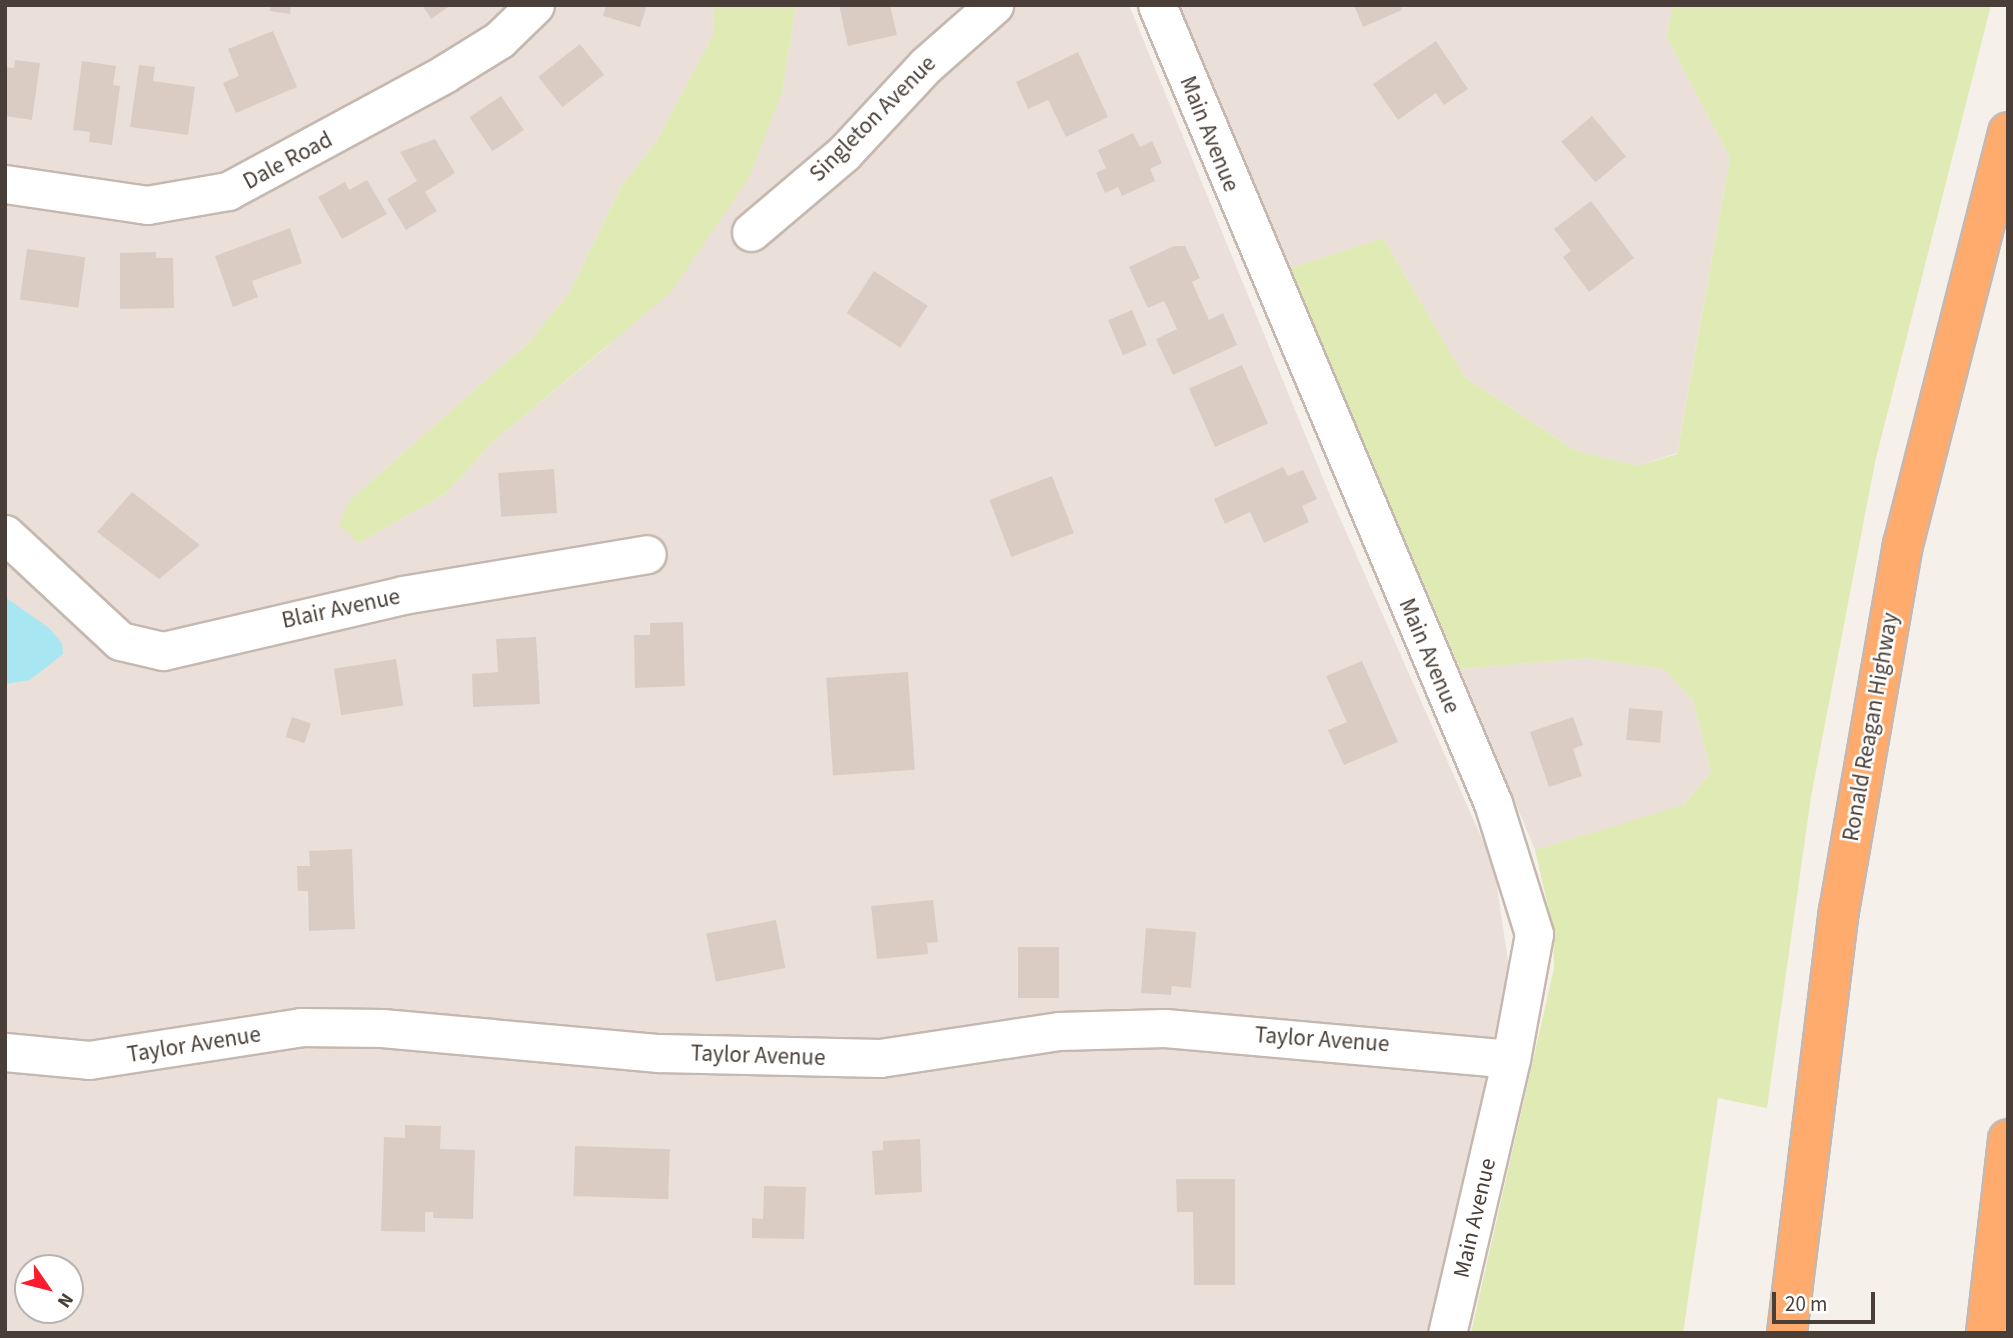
<!DOCTYPE html>
<html>
<head>
<meta charset="utf-8">
<style>
	body { margin:0 }
	#map { position:relative; width:2013px; height:1338px; overflow:hidden; background:#f6f0eb; font-family:"Source Sans 3",sans-serif }
	div>[style] { position:absolute }
	.residential>* { inset:0; background:#eae0d9 }
	.green>* { inset:0; background:#dfeab4 }
	.water>* { inset:0; background:#a8e6f2 }
	.building>* { inset:0; background:#dbccc3; transform-origin:0 0 }
	.roads { filter:drop-shadow(2px 0 #c5b8b0) drop-shadow(-2px 0 #c5b8b0) drop-shadow(0 2px #c5b8b0) drop-shadow(0 -2px #c5b8b0) }
	.minor>* { height:37px; margin:-18.5px; padding:0 18.5px; transform-origin:18.5px; border-radius:18.5px; background:#fff }
	.motorway>* { height:38px; margin:-19px; padding:0 19px; transform-origin:19px; border-radius:19px; background:#ffab6d }
	span { translate:-50% -50%; white-space:nowrap; text-align:center; line-height:1.15; -webkit-text-stroke:5px #fff; paint-order:stroke }
	.street-label { font-size:23px; color:#4a3f38 }
	.frame { position:absolute; inset:0; border:7px solid #4a3f38; pointer-events:none }
	.north { position:absolute; left:14px; top:1254px; width:70px; height:70px; box-sizing:border-box; background:#fff; border:2px solid #b7b2af; border-radius:50%; rotate:125deg; font-size:19px; font-weight:700; line-height:28px; text-align:center; color:#4a3f38 }
	.north::after { content:''; display:block; margin:auto; width:24px; height:32px; background:#fd1b30; clip-path:polygon(50% 0,100% 100%,50% 72%,0 100%) }
	.scale { position:absolute; left:1772px; top:1292px; width:103px; height:32px; box-sizing:border-box; border:4px solid #4a3f38; border-top:0; padding-left:9px; font-size:21px; line-height:24px; white-space:nowrap; color:#4a3f38; -webkit-text-stroke:5px #fff; paint-order:stroke }
</style>
</head>
<body>
<div id="map">
	<div class="residential">
		<i style="clip-path:polygon(evenodd,5px 5px,714px 5px,713px 35px,656px 142px,622px 185px,569px 293px,530px 341px,349px 501px,359px 543px,446px 493px,494px 441px,610px 344px,782px 92px,796px 5px,1129px 5px,1332px 500px,1494px 866px,1510px 974px,1467px 1183px,1427px 1333px,5px 1333px,5px 5px,28px 1268px,70px 1268px,70px 1310px,28px 1310px,28px 1268px)"></i>
		<i style="clip-path:polygon(1176px 5px,1673px 5px,1666px 36px,1730px 158px,1677px 453px,1637px 466px,1574px 450px,1465px 377px,1383px 238px,1290px 268px)"></i>
		<i style="clip-path:polygon(1588px 658px,1664px 669px,1693px 700px,1711px 772px,1682px 806px,1535px 850px,1460px 669px)"></i>
	</div>
	<div class="green">
		<i style="clip-path:polygon(714px 5px,796px 5px,782px 92px,748px 179px,671px 292px,494px 441px,446px 493px,359px 543px,339px 525px,349px 501px,530px 341px,569px 293px,622px 185px,656px 142px,713px 35px)"></i>
		<i style="clip-path:polygon(1673px 5px,1991px 5px,1875px 462px,1811px 797px,1767px 1108px,1718px 1098px,1683px 1333px,1471px 1333px,1554px 968px,1553px 928px,1535px 850px,1683px 805px,1711px 772px,1693px 700px,1664px 669px,1588px 658px,1460px 669px,1290px 268px,1383px 238px,1465px 377px,1574px 450px,1637px 466px,1677px 454px,1730px 158px,1666px 36px)"></i>
	</div>
	<div class="water">
		<i style="clip-path:polygon(5px 597px,49px 628px,62px 643px,63px 654px,30px 680px,5px 684px)"></i>
	</div>
	<div class="building">
		<i style="clip-path:polygon(271px 5px,291px 5px,290px 14px,270px 11px)"></i>
		<i style="clip-path:polygon(422px 5px,451px 5px,431px 19px)"></i>
		<i style="clip-path:polygon(606px 5px,647px 5px,640px 27px,603px 16px)"></i>
		<i style="clip-path:polygon(839px 5px,890px 5px,897px 35px,848px 46px)"></i>
		<i style="clip-path:polygon(1354px 5px,1400px 5px,1402px 10px,1363px 27px)"></i>
		<i style="clip-path:polygon(273px 31px,297px 87px,236px 113px,223px 83px,239px 76px,228px 49px)"></i>
		<i style="clip-path:polygon(1436px 41px,1468px 89px,1444px 105px,1436px 93px,1398px 120px,1373px 84px)"></i>
		<i style="left:580px;top:44px;width:39px;height:53px;rotate:52deg"></i>
		<i style="clip-path:polygon(1078px 52px,1108px 117px,1066px 137px,1048px 100px,1028px 109px,1016px 82px)"></i>
		<i style="clip-path:polygon(15px 60px,40px 63px,32px 120px,5px 116px,5px 67px,14px 68px)"></i>
		<i style="clip-path:polygon(82px 61px,116px 66px,113px 85px,120px 86px,112px 145px,89px 142px,90px 132px,73px 130px)"></i>
		<i style="clip-path:polygon(139px 65px,155px 67px,153px 81px,195px 87px,188px 135px,130px 127px)"></i>
		<i style="left:501px;top:96px;width:41px;height:38px;rotate:56deg"></i>
		<i style="left:1592px;top:116px;width:53px;height:40px;rotate:50deg"></i>
		<i style="clip-path:polygon(1133px 133px,1140px 147px,1152px 141px,1162px 163px,1150px 169px,1155px 181px,1122px 196px,1118px 187px,1105px 193px,1096px 173px,1106px 168px,1098px 150px)"></i>
		<i style="clip-path:polygon(435px 139px,455px 173px,425px 192px,437px 211px,406px 230px,387px 199px,417px 181px,400px 152px)"></i>
		<i style="clip-path:polygon(367px 180px,387px 214px,342px 239px,318px 197px,345px 182px,349px 190px)"></i>
		<i style="clip-path:polygon(1591px 201px,1634px 258px,1589px 292px,1563px 257px,1571px 251px,1554px 229px)"></i>
		<i style="clip-path:polygon(290px 228px,302px 263px,252px 281px,258px 297px,233px 307px,215px 256px)"></i>
		<i style="clip-path:polygon(1174px 246px,1185px 246px,1200px 278px,1192px 282px,1209px 320px,1223px 313px,1237px 345px,1173px 375px,1156px 339px,1177px 329px,1164px 301px,1148px 308px,1129px 267px)"></i>
		<i style="left:27px;top:249px;width:59px;height:51px;rotate:8deg"></i>
		<i style="clip-path:polygon(156px 252px,156px 258px,173px 258px,174px 308px,120px 309px,120px 253px)"></i>
		<i style="left:874px;top:271px;width:64px;height:50px;rotate:33deg"></i>
		<i style="left:1132px;top:310px;width:38px;height:26px;rotate:67deg"></i>
		<i style="left:1242px;top:365px;width:64px;height:58px;rotate:66deg"></i>
		<i style="clip-path:polygon(1283px 467px,1288px 476px,1303px 470px,1317px 499px,1302px 506px,1309px 522px,1264px 543px,1250px 512px,1225px 524px,1214px 499px)"></i>
		<i style="left:554px;top:469px;width:44px;height:56px;rotate:86deg"></i>
		<i style="left:1052px;top:476px;width:61px;height:67px;rotate:69deg"></i>
		<i style="clip-path:polygon(132px 492px,200px 545px,159px 579px,97px 532px)"></i>
		<i style="clip-path:polygon(683px 622px,685px 686px,635px 688px,634px 635px,650px 635px,650px 623px)"></i>
		<i style="clip-path:polygon(536px 637px,540px 704px,473px 707px,472px 674px,498px 672px,496px 639px)"></i>
		<i style="left:396px;top:659px;width:47px;height:63px;rotate:81deg"></i>
		<i style="clip-path:polygon(1362px 661px,1398px 742px,1344px 765px,1328px 730px,1347px 722px,1326px 676px)"></i>
		<i style="left:908px;top:672px;width:98px;height:82px;rotate:86deg"></i>
		<i style="left:1629px;top:708px;width:34px;height:32px;rotate:5deg"></i>
		<i style="left:292px;top:717px;width:20px;height:21px;rotate:18deg"></i>
		<i style="clip-path:polygon(1573px 717px,1583px 745px,1573px 749px,1582px 776px,1549px 787px,1530px 732px)"></i>
		<i style="clip-path:polygon(352px 849px,355px 929px,309px 931px,308px 891px,298px 891px,297px 866px,310px 866px,309px 851px)"></i>
		<i style="clip-path:polygon(933px 900px,938px 942px,927px 943px,928px 954px,877px 959px,871px 906px)"></i>
		<i style="left:776px;top:920px;width:49px;height:71px;rotate:79deg"></i>
		<i style="clip-path:polygon(1146px 928px,1196px 932px,1191px 988px,1172px 986px,1171px 995px,1141px 993px)"></i>
		<i style="left:1018px;top:947px;width:41px;height:51px"></i>
		<i style="clip-path:polygon(405px 1125px,441px 1126px,440px 1149px,475px 1150px,473px 1219px,433px 1218px,433px 1212px,425px 1212px,425px 1232px,381px 1231px,384px 1137px,405px 1138px)"></i>
		<i style="clip-path:polygon(920px 1139px,922px 1192px,875px 1195px,872px 1151px,883px 1150px,883px 1141px)"></i>
		<i style="left:575px;top:1146px;width:95px;height:50px;rotate:2deg"></i>
		<i style="clip-path:polygon(1176px 1179px,1235px 1179px,1235px 1285px,1194px 1285px,1193px 1212px,1177px 1212px)"></i>
		<i style="clip-path:polygon(764px 1186px,806px 1187px,804px 1239px,752px 1238px,752px 1218px,763px 1219px)"></i>
	</div>
	<div class="roads">
		<div class="minor">
			<i style="left:1157px;top:5px;width:866px;rotate:67.17deg"></i>
			<i style="left:1493px;top:803px;width:137px;rotate:72.6deg"></i>
			<i style="left:1534px;top:934px;width:127px;rotate:100.4deg"></i>
			<i style="left:1511px;top:1059px;width:281px;rotate:103.1deg"></i>
			<i style="left:5px;top:184px;width:144px;rotate:8.4deg"></i>
			<i style="left:147px;top:205px;width:82px;rotate:-9.8deg"></i>
			<i style="left:228px;top:191px;width:246px;rotate:-28.4deg"></i>
			<i style="left:444px;top:74px;width:65px;rotate:-31.7deg"></i>
			<i style="left:499px;top:40px;width:50px;rotate:-44.2deg"></i>
			<i style="left:751px;top:232px;width:122px;rotate:-40.3deg"></i>
			<i style="left:844px;top:153px;width:120px;rotate:-47deg"></i>
			<i style="left:926px;top:65px;width:91px;rotate:-41.4deg"></i>
			<i style="left:5px;top:534px;width:157px;rotate:42.9deg"></i>
			<i style="left:120px;top:641px;width:44px;rotate:13.1deg"></i>
			<i style="left:163px;top:651px;width:246px;rotate:-13.1deg"></i>
			<i style="left:403px;top:595px;width:247px;rotate:-9.5deg"></i>
			<i style="left:5px;top:1052px;width:84px;rotate:5.4deg"></i>
			<i style="left:89px;top:1060px;width:215px;rotate:-8.8deg"></i>
			<i style="left:301px;top:1027px;width:81px;rotate:0.7deg"></i>
			<i style="left:382px;top:1028px;width:278px;rotate:5.2deg"></i>
			<i style="left:659px;top:1053px;width:221px;rotate:1.3deg"></i>
			<i style="left:880px;top:1058px;width:181px;rotate:-8.6deg"></i>
			<i style="left:1059px;top:1031px;width:106px;rotate:-1.6deg"></i>
			<i style="left:1165px;top:1028px;width:347px;rotate:5.1deg"></i>
		</div>
		<div class="motorway">
			<i style="left:1787px;top:1333px;width:425px;rotate:-83deg"></i>
			<i style="left:1839px;top:911px;width:372px;rotate:-80.1deg"></i>
			<i style="left:1903px;top:545px;width:426px;rotate:-75.7deg"></i>
			<i style="left:1986px;top:1333px;width:195px;rotate:-83.5deg"></i>
		</div>
	</div>
	<div class="street-label">
		<span style="left:873px;top:119px;rotate:-45deg">Singleton Avenue</span>
		<span style="left:1209px;top:134px;rotate:68deg">Main Avenue</span>
		<span style="left:288px;top:161px;rotate:-28deg">Dale Road</span>
		<span style="left:341px;top:609px;rotate:-12deg">Blair Avenue</span>
		<span style="left:1429px;top:656px;rotate:67deg">Main Avenue</span>
		<span style="left:1871px;top:727px;rotate:-80deg">Ronald Reagan Highway</span>
		<span style="left:1322px;top:1040px;rotate:4deg">Taylor Avenue</span>
		<span style="left:194px;top:1045px;rotate:-9deg">Taylor Avenue</span>
		<span style="left:758px;top:1056px;rotate:2deg">Taylor Avenue</span>
		<span style="left:1475px;top:1218px;rotate:-77deg">Main Avenue</span>
	</div>
	<div class="frame"></div>
	<div class="north">N</div>
	<div class="scale">20 m</div>
</div>
</body>
</html>
